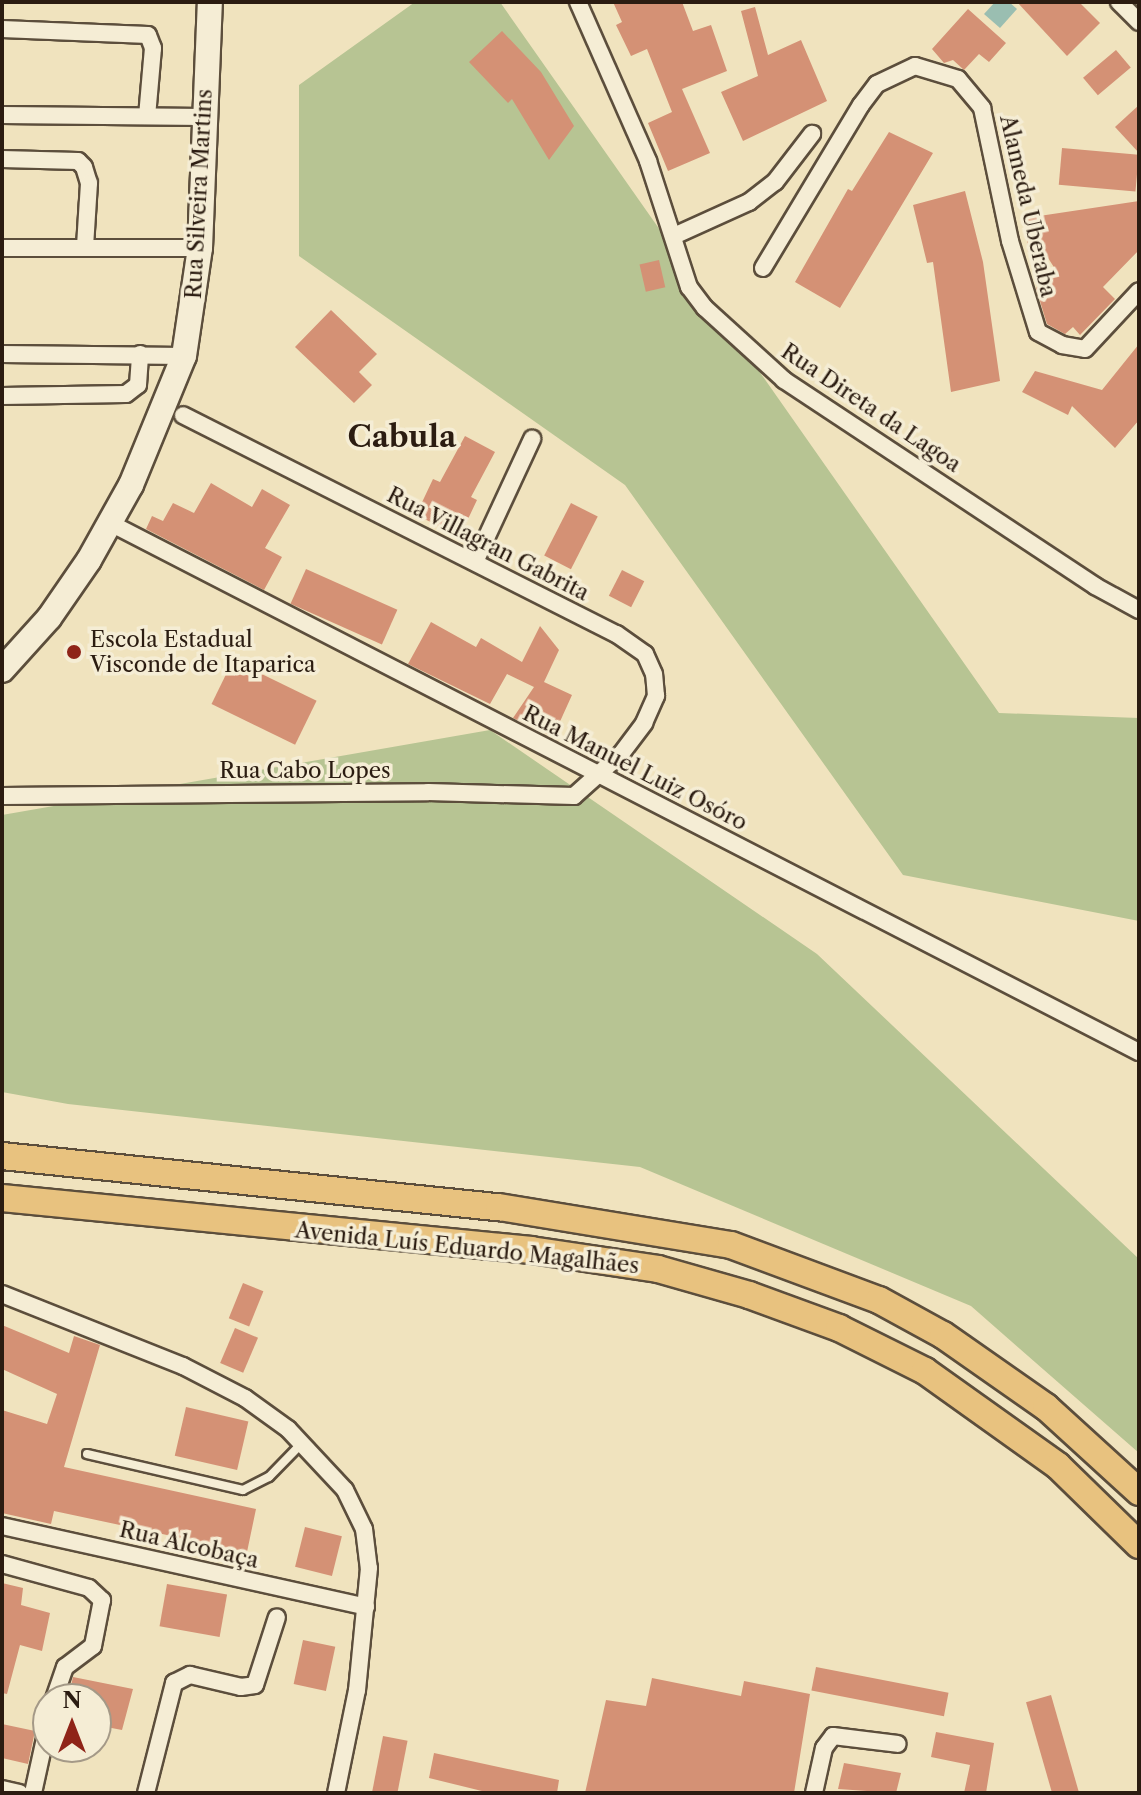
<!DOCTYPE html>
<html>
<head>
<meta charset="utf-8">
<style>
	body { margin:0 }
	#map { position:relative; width:1141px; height:1795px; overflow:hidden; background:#f0e3be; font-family:"Libre Caslon Text",serif }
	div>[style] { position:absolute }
	.green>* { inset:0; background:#b7c493 }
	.water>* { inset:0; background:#9abeb1 }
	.building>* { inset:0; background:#d49175; transform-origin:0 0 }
	.roads { filter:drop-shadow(2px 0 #5c4e3c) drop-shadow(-2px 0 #5c4e3c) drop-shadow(0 2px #5c4e3c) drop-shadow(0 -2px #5c4e3c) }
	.service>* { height:8px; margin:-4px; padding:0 4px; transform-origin:4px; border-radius:4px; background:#f5edd5 }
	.minor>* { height:16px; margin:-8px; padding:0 8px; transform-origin:8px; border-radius:8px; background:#f5edd5 }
	.secondary>* { height:24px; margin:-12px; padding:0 12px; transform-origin:12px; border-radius:12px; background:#f5edd5 }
	.primary>* { height:26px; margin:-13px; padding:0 13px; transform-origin:13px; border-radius:13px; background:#e8c27f }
	.dots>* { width:22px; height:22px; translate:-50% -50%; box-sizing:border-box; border:4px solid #f5edd5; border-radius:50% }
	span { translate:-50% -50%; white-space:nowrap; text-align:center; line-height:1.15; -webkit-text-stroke:7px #f5edd5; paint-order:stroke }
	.street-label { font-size:22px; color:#2b1c11 }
	.poi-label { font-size:22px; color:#2b1c11 }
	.left { translate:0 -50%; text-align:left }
	.district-label { font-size:30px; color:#2b1c11; font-weight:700 }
	.frame { position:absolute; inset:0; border:4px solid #2b1c11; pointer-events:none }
	.north { position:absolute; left:32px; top:1683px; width:80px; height:80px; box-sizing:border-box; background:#f5edd5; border:2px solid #a49987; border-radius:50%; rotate:0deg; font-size:22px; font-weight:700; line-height:32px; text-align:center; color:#2b1c11 }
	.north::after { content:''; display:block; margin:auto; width:28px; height:36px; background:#8f2418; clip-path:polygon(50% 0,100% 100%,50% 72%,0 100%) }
</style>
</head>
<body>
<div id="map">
	<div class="green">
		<i style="clip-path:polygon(415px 2px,500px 2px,999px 713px,1139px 718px,1139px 921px,903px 875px,625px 485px,299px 256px,299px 85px)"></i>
		<i style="clip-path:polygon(490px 730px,817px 954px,1139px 1259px,1139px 1453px,971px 1306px,640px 1167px,68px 1104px,2px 1092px,2px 815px)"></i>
	</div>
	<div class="water">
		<i style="clip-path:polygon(995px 2px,1009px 2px,1017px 9px,1000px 28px,984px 14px)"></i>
	</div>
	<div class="building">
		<i style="clip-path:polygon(613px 2px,682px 2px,693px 31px,711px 25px,727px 71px,682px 89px,710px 153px,668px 171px,648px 123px,672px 112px,647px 49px,631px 56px,616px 25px,622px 22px)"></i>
		<i style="clip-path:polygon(1017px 2px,1079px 2px,1100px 23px,1067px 56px)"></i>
		<i style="clip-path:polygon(755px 7px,768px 55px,801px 40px,827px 101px,743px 141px,721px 92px,758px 76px,741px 11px)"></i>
		<i style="clip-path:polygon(968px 9px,1006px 43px,989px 62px,979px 54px,964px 70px,953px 60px,944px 63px,932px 49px)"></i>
		<i style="clip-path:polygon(502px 31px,541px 72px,574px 126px,549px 160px,512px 99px,508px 103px,469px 62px)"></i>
		<i style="left:1116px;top:50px;width:23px;height:43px;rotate:50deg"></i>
		<i style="clip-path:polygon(1139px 105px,1139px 153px,1115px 127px)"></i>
		<i style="clip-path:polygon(889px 132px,933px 153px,840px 308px,795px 282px,848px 189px,852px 191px)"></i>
		<i style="left:1062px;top:148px;width:77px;height:37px;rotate:5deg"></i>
		<i style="clip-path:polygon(965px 191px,983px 262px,1000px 381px,951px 392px,933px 262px,927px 263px,913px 205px)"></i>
		<i style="clip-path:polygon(1139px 201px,1139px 250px,1103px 287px,1115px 299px,1080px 335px,1073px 327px,1065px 334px,1047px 324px,1036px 288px,1057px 272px,1043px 250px,1028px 253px,1026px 218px)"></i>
		<i style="left:659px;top:260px;width:28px;height:20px;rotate:77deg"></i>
		<i style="clip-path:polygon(331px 310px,377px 354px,359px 372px,372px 385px,354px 403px,295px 347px)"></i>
		<i style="clip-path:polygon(1139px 344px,1139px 420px,1115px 448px,1072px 406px,1068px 415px,1022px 392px,1035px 371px,1102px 390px)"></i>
		<i style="clip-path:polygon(465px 436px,495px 452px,471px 497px,477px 500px,460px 536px,416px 515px,433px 479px,440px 482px)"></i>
		<i style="clip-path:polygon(211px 483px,252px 507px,262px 489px,290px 505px,265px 548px,282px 557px,264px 590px,146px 529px,152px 516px,163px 521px,173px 503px,194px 513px)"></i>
		<i style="left:571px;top:503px;width:30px;height:59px;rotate:27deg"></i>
		<i style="left:306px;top:569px;width:100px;height:38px;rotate:24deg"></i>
		<i style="left:622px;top:570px;width:25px;height:29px;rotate:27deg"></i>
		<i style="clip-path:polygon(431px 622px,476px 647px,481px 638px,522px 662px,540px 626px,559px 650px,544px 682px,572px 695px,553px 737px,513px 718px,534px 687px,507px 674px,490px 704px,408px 664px)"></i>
		<i style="left:233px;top:660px;width:93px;height:49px;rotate:26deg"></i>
		<i style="left:243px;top:1283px;width:22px;height:38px;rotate:22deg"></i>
		<i style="clip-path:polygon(2px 1325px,69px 1353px,74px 1336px,100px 1345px,64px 1467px,256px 1509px,247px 1552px,54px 1511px,51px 1524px,2px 1513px,2px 1410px,47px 1424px,57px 1394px,2px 1369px)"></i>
		<i style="left:235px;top:1328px;width:25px;height:38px;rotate:23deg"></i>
		<i style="left:186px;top:1407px;width:64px;height:50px;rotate:13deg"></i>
		<i style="left:305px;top:1527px;width:38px;height:41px;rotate:14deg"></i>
		<i style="clip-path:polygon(2px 1583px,23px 1588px,21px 1605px,50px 1613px,42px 1651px,20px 1645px,7px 1694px,2px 1693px)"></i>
		<i style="left:167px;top:1584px;width:61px;height:43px;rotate:10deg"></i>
		<i style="left:303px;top:1640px;width:33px;height:45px;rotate:12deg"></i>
		<i style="left:816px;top:1667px;width:135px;height:24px;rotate:11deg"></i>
		<i style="clip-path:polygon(73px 1677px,133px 1689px,122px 1730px,96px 1725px,96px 1699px,68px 1699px)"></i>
		<i style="clip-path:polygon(652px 1678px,741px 1696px,744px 1681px,810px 1694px,794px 1793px,585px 1793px,606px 1700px,646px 1706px)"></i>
		<i style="left:1051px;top:1695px;width:102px;height:26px;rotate:74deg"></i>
		<i style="clip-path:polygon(2px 1724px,35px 1731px,28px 1764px,2px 1758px)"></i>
		<i style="clip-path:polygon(936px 1732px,994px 1743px,986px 1793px,964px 1793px,970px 1765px,931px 1757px)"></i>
		<i style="left:383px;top:1736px;width:25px;height:58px;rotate:11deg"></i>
		<i style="clip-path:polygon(434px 1753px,559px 1780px,557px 1793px,490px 1793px,429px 1778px)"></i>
		<i style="clip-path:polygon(844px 1763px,901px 1773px,896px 1793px,838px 1789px)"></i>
	</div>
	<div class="roads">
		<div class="service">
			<i style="left:87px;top:1454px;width:160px;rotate:13deg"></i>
			<i style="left:243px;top:1490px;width:29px;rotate:-27deg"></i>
			<i style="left:269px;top:1477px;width:49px;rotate:-45.8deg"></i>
		</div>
		<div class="minor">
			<i style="left:578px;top:2px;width:174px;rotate:66.2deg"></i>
			<i style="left:648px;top:161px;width:133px;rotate:72deg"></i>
			<i style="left:689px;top:287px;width:26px;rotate:53deg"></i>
			<i style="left:705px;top:308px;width:107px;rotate:42.3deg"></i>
			<i style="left:784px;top:380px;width:373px;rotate:33.5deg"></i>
			<i style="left:1095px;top:586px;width:50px;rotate:28.6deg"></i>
			<i style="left:1119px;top:2px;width:28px;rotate:45deg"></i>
			<i style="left:2px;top:29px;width:146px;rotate:2.4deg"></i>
			<i style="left:148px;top:35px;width:14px;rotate:69deg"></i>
			<i style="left:153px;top:48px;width:68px;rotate:95deg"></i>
			<i style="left:2px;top:115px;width:202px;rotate:0.6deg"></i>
			<i style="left:2px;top:159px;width:76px;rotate:1.5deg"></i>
			<i style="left:78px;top:161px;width:8px;rotate:45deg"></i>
			<i style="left:84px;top:167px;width:17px;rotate:73deg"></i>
			<i style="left:89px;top:183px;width:64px;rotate:93.6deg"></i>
			<i style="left:676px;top:235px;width:80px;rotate:-24.3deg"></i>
			<i style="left:749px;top:202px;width:33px;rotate:-38deg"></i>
			<i style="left:775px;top:182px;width:61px;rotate:-52.4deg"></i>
			<i style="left:2px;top:248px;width:198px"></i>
			<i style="left:763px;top:268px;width:190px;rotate:-59deg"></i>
			<i style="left:861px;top:105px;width:26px;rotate:-53deg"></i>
			<i style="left:877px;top:84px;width:42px;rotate:-25.3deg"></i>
			<i style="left:915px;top:66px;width:45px;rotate:16.8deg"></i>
			<i style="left:958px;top:79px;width:38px;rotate:50deg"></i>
			<i style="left:982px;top:108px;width:136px;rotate:78.1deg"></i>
			<i style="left:1010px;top:241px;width:95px;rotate:72.9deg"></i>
			<i style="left:1038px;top:332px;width:27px;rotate:28deg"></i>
			<i style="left:1062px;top:345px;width:23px;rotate:10deg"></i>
			<i style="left:1085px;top:349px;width:79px;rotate:-47deg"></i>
			<i style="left:2px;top:354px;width:182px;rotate:0.6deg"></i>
			<i style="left:2px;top:396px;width:124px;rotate:-0.9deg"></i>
			<i style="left:126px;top:394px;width:15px;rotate:-37deg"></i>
			<i style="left:138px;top:385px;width:31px;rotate:-86deg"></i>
			<i style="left:110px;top:523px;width:1157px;rotate:27.21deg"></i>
			<i style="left:475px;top:562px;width:136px;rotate:-65.1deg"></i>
			<i style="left:2px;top:796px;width:426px;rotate:-0.5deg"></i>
			<i style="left:428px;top:792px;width:146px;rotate:1.6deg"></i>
			<i style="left:574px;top:796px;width:63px;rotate:-41.8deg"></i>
			<i style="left:621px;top:754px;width:39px;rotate:-53deg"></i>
			<i style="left:644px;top:723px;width:30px;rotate:-66deg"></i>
			<i style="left:656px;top:696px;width:22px;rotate:-95deg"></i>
			<i style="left:654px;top:674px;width:22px;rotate:-114deg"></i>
			<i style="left:645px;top:654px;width:35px;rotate:-145deg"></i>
			<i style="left:616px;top:634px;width:485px;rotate:-153.2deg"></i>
			<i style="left:2px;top:1294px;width:195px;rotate:21.7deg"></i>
			<i style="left:183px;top:1366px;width:70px;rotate:27.3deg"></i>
			<i style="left:245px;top:1398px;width:53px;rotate:35.8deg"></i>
			<i style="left:288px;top:1429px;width:83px;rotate:46.9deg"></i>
			<i style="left:345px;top:1490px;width:43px;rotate:64deg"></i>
			<i style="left:364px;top:1529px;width:39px;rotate:83deg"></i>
			<i style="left:369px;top:1568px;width:123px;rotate:95.6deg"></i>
			<i style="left:357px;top:1690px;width:105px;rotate:101.5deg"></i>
			<i style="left:2px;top:1526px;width:373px;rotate:12.5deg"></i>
			<i style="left:2px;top:1564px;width:90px;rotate:15.4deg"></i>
			<i style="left:89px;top:1588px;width:18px;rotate:43deg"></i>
			<i style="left:102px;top:1600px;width:47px;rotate:101.1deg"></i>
			<i style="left:93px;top:1646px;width:35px;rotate:143deg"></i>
			<i style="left:65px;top:1667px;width:34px;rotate:109deg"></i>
			<i style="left:2px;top:1789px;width:18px;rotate:13deg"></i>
			<i style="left:33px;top:1793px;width:70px;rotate:-77.6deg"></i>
			<i style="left:146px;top:1793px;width:114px;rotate:-75.7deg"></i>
			<i style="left:174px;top:1683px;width:18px;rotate:-27deg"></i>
			<i style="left:190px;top:1675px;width:52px;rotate:13.2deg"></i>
			<i style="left:241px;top:1687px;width:14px;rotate:-8deg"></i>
			<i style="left:255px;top:1685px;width:71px;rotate:-72.1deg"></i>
			<i style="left:814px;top:1793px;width:46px;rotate:-77.5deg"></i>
			<i style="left:824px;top:1748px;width:15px;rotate:-53deg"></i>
			<i style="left:833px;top:1736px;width:65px;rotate:7deg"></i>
		</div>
		<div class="secondary">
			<i style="left:2px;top:670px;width:70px;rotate:-47.9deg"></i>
			<i style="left:49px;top:618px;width:70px;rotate:-55.4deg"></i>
			<i style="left:89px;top:560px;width:86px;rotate:-60.8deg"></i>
			<i style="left:131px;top:485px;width:139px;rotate:-67.7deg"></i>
			<i style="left:184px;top:356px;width:109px;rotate:-81.6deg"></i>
			<i style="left:200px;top:248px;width:246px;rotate:-87.7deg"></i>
		</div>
		<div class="primary">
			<i style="left:2px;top:1156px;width:500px;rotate:5.9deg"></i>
			<i style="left:499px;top:1207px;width:235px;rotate:9.3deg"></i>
			<i style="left:731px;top:1245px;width:158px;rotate:20.4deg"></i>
			<i style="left:879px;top:1300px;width:73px;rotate:28.7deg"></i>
			<i style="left:943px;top:1335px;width:126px;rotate:35deg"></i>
			<i style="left:1046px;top:1407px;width:126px;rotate:42.4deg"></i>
			<i style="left:2px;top:1198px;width:532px;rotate:5.61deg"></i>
			<i style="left:531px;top:1250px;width:128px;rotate:8.5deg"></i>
			<i style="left:658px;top:1269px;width:95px;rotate:15.9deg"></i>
			<i style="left:749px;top:1295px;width:96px;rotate:20.1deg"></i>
			<i style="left:839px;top:1328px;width:96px;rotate:26.6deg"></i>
			<i style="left:925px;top:1371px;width:163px;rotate:35.5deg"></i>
			<i style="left:1058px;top:1466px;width:113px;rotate:44.3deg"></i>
		</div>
	</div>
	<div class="dots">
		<i style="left:74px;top:652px;background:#8f2418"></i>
	</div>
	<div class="street-label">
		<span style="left:199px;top:194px;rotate:-87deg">Rua Silveira Martins</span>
		<span style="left:1028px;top:206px;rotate:77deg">Alameda Uberaba</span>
		<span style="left:871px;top:408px;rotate:34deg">Rua Direta da Lagoa</span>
		<span style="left:488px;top:544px;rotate:27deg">Rua Villagran Gabrita</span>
		<span style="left:635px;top:768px;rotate:27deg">Rua Manuel Luiz Osóro</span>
		<span style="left:305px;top:771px">Rua Cabo Lopes</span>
		<span style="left:467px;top:1248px;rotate:6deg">Avenida Luís Eduardo Magalhães</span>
		<span style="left:189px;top:1545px;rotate:13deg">Rua Alcobaça</span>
	</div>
	<div class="poi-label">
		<span class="left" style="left:90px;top:652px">Escola Estadual<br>Visconde de Itaparica</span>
	</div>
	<div class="district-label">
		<span style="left:402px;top:437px">Cabula</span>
	</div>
	<div class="frame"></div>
	<div class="north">N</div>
</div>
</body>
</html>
